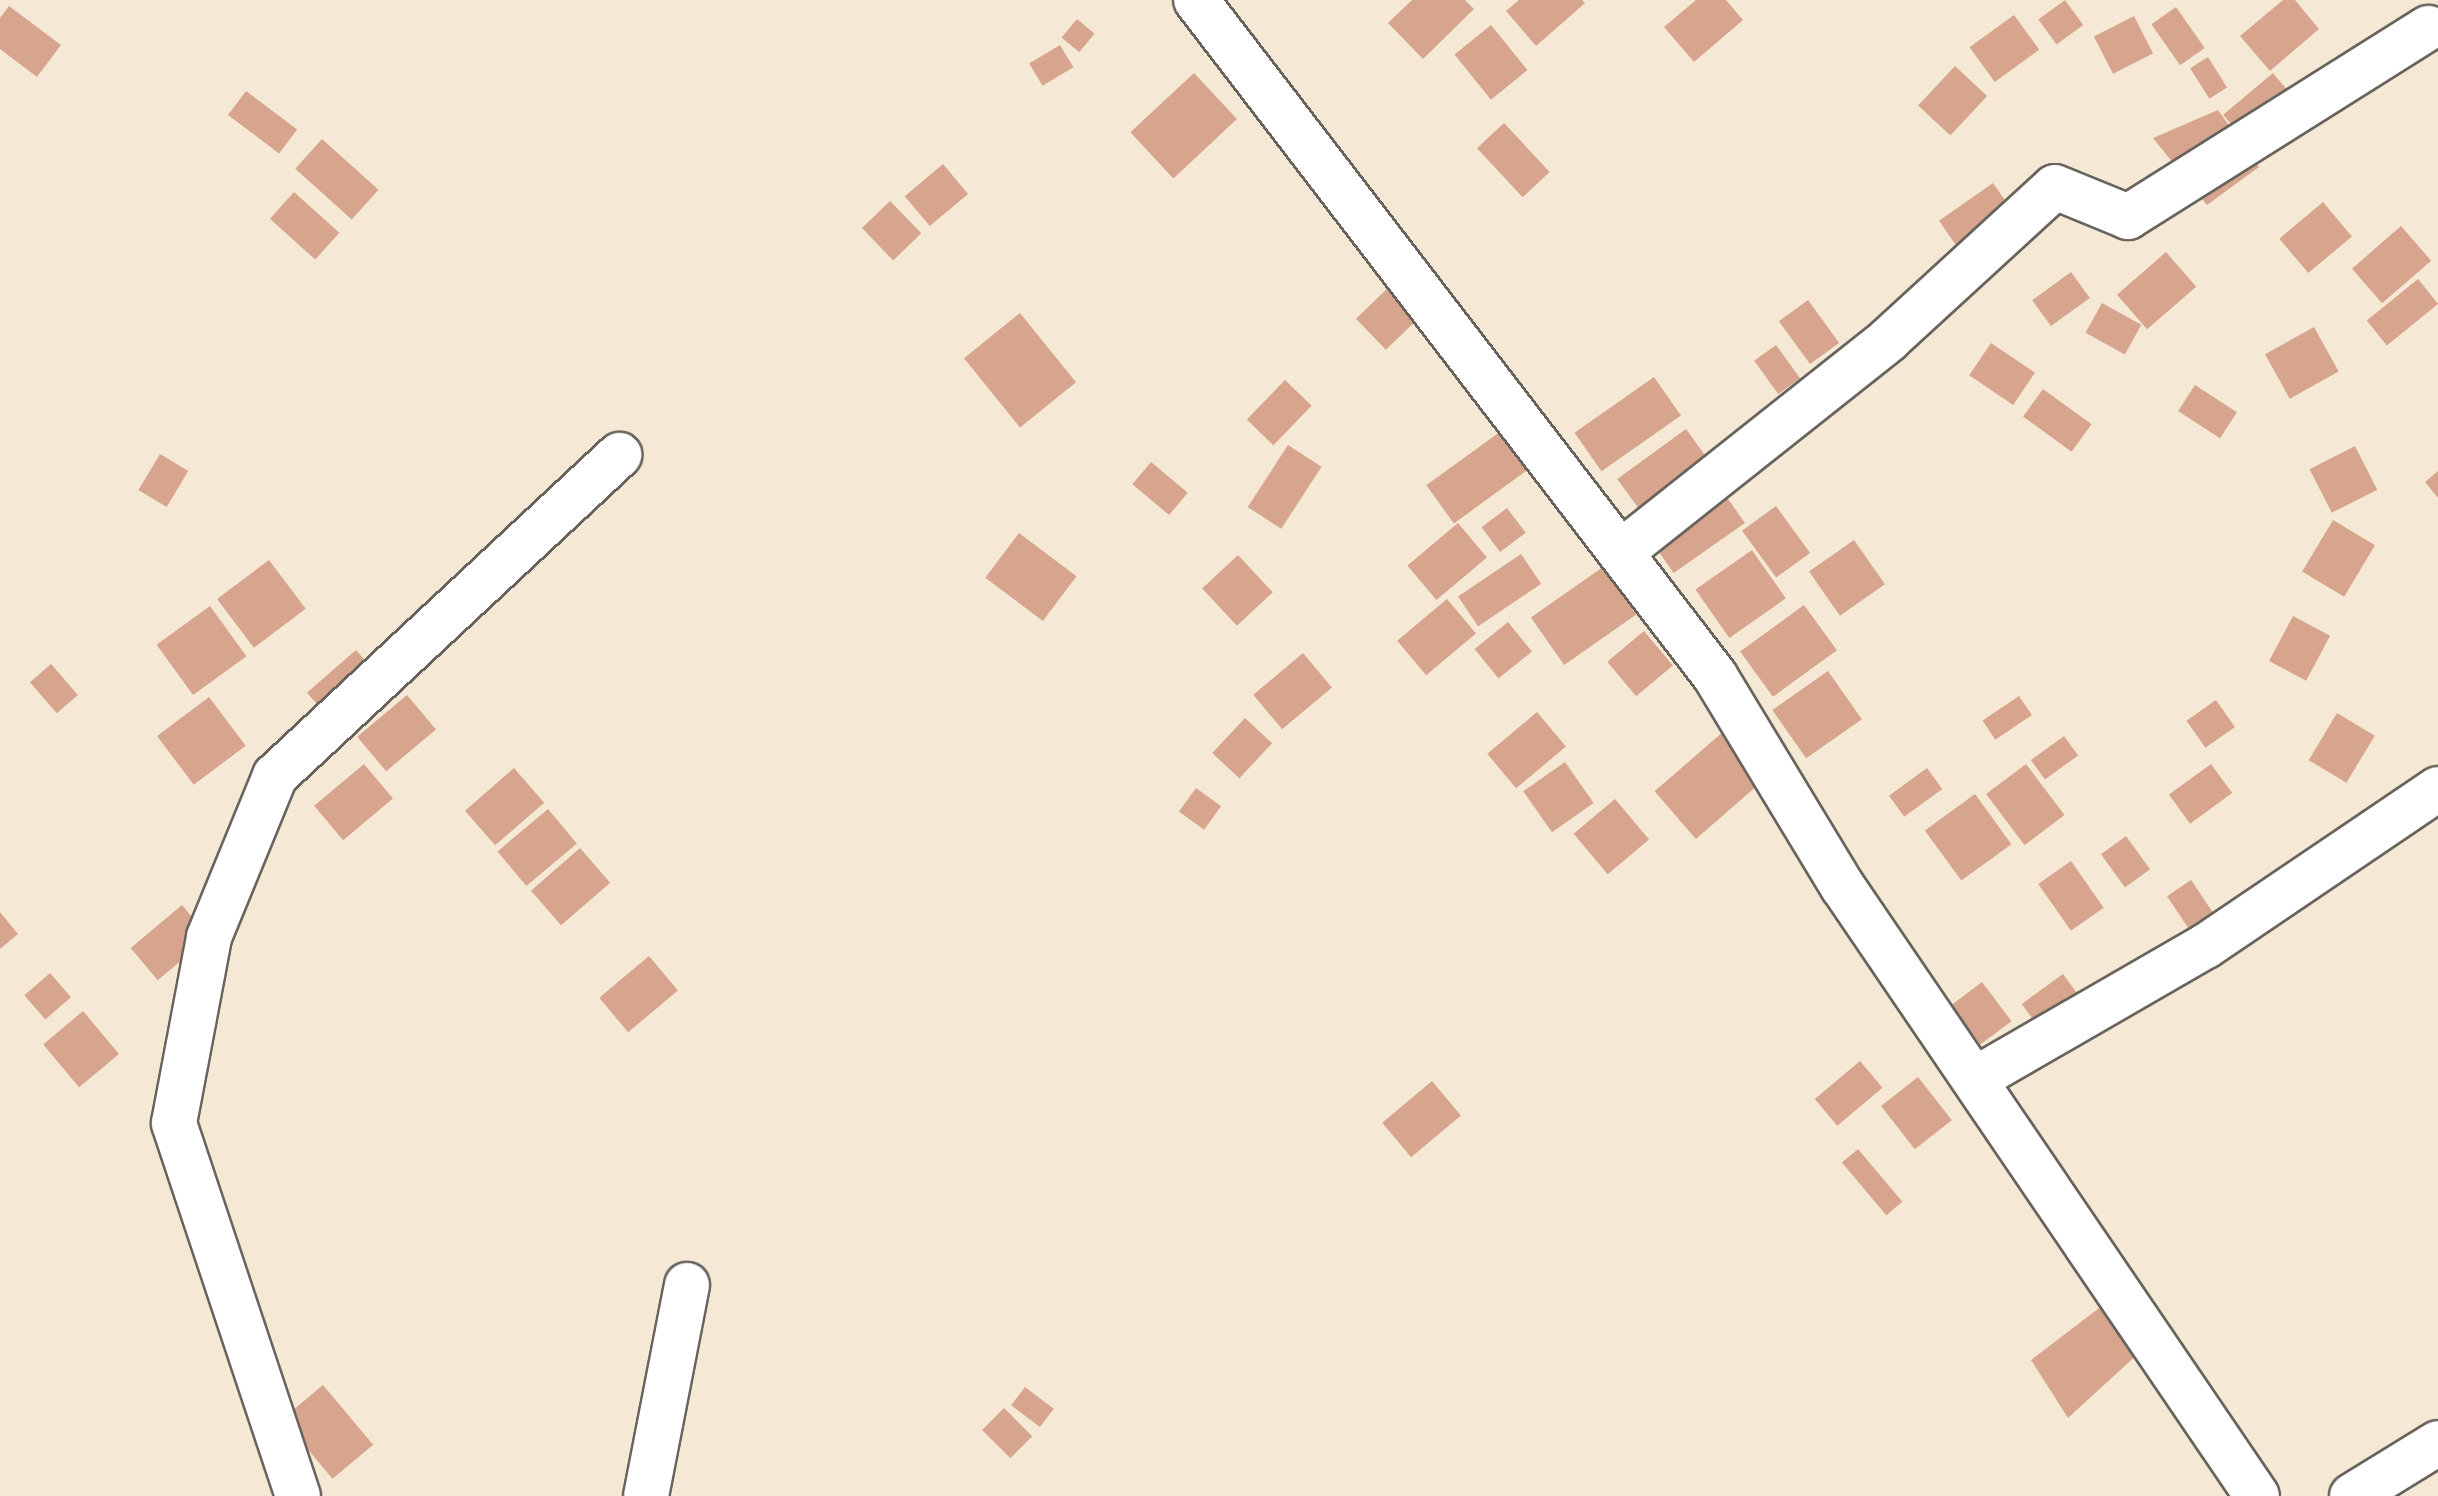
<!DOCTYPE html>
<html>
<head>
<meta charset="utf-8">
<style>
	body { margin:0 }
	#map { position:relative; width:2438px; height:1496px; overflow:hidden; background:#f5e9d5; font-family:Alegreya,serif }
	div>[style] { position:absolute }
	.building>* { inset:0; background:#d7a58d; transform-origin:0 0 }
	.roads { filter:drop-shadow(2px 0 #68645d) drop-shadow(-2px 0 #68645d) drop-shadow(0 2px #68645d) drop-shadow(0 -2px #68645d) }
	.minor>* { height:44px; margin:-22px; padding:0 22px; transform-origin:22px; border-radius:22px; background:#fff }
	span { translate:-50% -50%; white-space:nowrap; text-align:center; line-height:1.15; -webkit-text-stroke:7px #f7f3e8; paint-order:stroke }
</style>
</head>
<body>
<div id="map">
	<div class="building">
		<i style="clip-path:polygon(1412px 0,1465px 0,1474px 9px,1423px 59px,1388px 23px)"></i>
		<i style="clip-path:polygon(1519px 0,1582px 0,1585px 3px,1536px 46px,1506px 11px)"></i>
		<i style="clip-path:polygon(1696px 0,1726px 0,1743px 20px,1694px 62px,1664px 27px)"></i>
		<i style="left:2065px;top:0;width:31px;height:33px;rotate:54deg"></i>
		<i style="clip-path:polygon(2283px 0,2295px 0,2319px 29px,2270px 71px,2240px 36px)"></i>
		<i style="clip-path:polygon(9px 6px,61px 45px,37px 77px,0 49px,0 18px)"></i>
		<i style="left:2176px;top:7px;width:50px;height:30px;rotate:55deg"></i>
		<i style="left:2014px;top:15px;width:43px;height:55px;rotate:54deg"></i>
		<i style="left:2134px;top:16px;width:42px;height:45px;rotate:63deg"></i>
		<i style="left:1077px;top:19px;width:23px;height:24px;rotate:40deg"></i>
		<i style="left:1491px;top:25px;width:58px;height:47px;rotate:51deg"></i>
		<i style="left:1060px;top:45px;width:26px;height:36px;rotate:59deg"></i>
		<i style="left:2208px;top:57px;width:36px;height:21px;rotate:58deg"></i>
		<i style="left:1955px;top:66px;width:44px;height:54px;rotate:43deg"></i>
		<i style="left:1194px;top:73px;width:63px;height:87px;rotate:47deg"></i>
		<i style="left:2273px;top:73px;width:45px;height:65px;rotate:50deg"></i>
		<i style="left:246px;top:91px;width:64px;height:30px;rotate:37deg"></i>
		<i style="clip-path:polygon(2218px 110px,2259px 167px,2207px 205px,2153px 138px)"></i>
		<i style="left:1504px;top:123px;width:67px;height:37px;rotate:47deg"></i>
		<i style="left:322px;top:139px;width:76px;height:40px;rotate:42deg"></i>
		<i style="left:943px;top:164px;width:39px;height:50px;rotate:50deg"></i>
		<i style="left:1993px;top:183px;width:38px;height:66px;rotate:55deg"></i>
		<i style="left:294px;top:192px;width:61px;height:36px;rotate:42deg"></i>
		<i style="left:890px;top:201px;width:45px;height:39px;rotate:46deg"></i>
		<i style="left:2323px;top:202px;width:45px;height:57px;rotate:50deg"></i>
		<i style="left:2401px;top:226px;width:46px;height:65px;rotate:49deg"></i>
		<i style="left:2166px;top:252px;width:46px;height:65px;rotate:49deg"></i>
		<i style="left:2071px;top:272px;width:32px;height:48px;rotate:54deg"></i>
		<i style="left:2418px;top:279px;width:32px;height:66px;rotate:51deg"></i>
		<i style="left:1392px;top:284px;width:43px;height:50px;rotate:46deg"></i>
		<i style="left:1808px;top:300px;width:53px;height:36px;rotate:54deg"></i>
		<i style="left:2102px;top:303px;width:45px;height:34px;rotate:29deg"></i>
		<i style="left:1020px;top:313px;width:89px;height:72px;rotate:51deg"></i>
		<i style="left:2314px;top:327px;width:51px;height:56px;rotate:61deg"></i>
		<i style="left:1991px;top:343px;width:53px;height:39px;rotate:34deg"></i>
		<i style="left:1776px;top:345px;width:41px;height:27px;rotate:54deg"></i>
		<i style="left:1654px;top:377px;width:47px;height:97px;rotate:55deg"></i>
		<i style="left:1285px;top:380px;width:37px;height:55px;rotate:44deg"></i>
		<i style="left:2195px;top:385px;width:50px;height:31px;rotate:33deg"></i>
		<i style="left:2043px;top:389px;width:60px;height:34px;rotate:36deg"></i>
		<i style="left:1508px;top:426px;width:47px;height:101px;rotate:54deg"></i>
		<i style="left:1686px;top:429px;width:65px;height:85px;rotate:54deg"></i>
		<i style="left:1288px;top:445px;width:40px;height:74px;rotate:33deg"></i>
		<i style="left:2355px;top:446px;width:49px;height:51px;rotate:63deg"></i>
		<i style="left:160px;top:454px;width:33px;height:42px;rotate:31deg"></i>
		<i style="left:1151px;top:462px;width:48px;height:29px;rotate:40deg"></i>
		<i style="clip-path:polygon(2438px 471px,2438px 498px,2425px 482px)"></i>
		<i style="left:1726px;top:496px;width:33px;height:87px;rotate:55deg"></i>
		<i style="left:1776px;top:506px;width:58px;height:42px;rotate:54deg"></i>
		<i style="left:1507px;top:508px;width:31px;height:32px;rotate:53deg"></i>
		<i style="left:2333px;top:520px;width:49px;height:60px;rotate:31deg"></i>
		<i style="left:1458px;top:523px;width:45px;height:66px;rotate:50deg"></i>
		<i style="left:1019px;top:533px;width:72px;height:56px;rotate:37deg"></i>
		<i style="left:1854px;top:540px;width:54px;height:55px;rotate:55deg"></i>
		<i style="left:1752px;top:550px;width:59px;height:69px;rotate:55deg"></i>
		<i style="left:1521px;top:554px;width:36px;height:76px;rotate:56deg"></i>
		<i style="left:1238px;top:555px;width:51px;height:49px;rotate:47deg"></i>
		<i style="left:269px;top:560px;width:61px;height:65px;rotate:53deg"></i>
		<i style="left:1603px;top:567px;width:58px;height:88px;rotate:55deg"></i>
		<i style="left:1447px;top:599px;width:45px;height:65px;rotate:50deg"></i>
		<i style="left:1804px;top:605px;width:56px;height:79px;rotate:54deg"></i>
		<i style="left:210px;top:606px;width:62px;height:66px;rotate:54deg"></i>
		<i style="left:2293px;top:616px;width:42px;height:51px;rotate:28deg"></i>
		<i style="left:1508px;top:622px;width:38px;height:43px;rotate:51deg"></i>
		<i style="left:1644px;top:631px;width:45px;height:48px;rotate:50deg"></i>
		<i style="left:356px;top:650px;width:45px;height:65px;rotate:49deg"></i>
		<i style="left:1303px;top:653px;width:45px;height:65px;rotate:50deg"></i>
		<i style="left:51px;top:664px;width:41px;height:28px;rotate:49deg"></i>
		<i style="left:1828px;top:671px;width:59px;height:68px;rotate:55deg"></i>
		<i style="left:407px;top:695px;width:45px;height:65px;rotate:50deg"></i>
		<i style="left:2019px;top:696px;width:23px;height:44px;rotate:56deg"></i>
		<i style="left:209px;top:697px;width:61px;height:65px;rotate:53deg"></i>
		<i style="left:2216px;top:700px;width:33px;height:36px;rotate:55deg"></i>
		<i style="left:1537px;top:712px;width:45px;height:65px;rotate:50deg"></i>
		<i style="left:2337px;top:713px;width:44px;height:55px;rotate:31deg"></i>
		<i style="left:1245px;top:718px;width:37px;height:48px;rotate:43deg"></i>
		<i style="left:1724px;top:731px;width:63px;height:92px;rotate:49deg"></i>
		<i style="left:2064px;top:736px;width:24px;height:41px;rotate:54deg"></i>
		<i style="left:1565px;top:762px;width:50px;height:51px;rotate:55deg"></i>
		<i style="left:364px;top:764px;width:45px;height:65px;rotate:50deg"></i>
		<i style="left:2026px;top:764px;width:64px;height:50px;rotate:53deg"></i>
		<i style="left:2211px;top:764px;width:36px;height:52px;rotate:54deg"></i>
		<i style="left:514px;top:768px;width:46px;height:65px;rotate:49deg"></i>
		<i style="left:1927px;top:768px;width:26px;height:47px;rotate:54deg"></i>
		<i style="left:1196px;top:788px;width:31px;height:29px;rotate:36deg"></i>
		<i style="left:1975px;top:794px;width:62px;height:62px;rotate:54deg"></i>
		<i style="left:1615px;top:799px;width:53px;height:54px;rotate:50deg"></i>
		<i style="left:548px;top:809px;width:45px;height:66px;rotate:50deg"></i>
		<i style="left:2126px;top:836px;width:41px;height:31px;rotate:54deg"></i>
		<i style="left:580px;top:848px;width:46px;height:65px;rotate:49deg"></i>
		<i style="left:2071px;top:861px;width:57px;height:40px;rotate:55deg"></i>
		<i style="left:2191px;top:880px;width:57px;height:29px;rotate:56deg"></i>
		<i style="left:182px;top:905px;width:42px;height:67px;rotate:50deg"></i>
		<i style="clip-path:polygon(0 912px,18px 934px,0 949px)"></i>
		<i style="left:649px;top:956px;width:45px;height:65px;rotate:50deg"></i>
		<i style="left:50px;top:973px;width:32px;height:34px;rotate:49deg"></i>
		<i style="left:2063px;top:974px;width:39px;height:51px;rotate:54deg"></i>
		<i style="left:1982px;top:982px;width:49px;height:39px;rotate:53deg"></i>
		<i style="left:83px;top:1011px;width:56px;height:52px;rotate:50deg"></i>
		<i style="left:1860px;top:1061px;width:35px;height:59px;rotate:50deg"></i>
		<i style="left:1918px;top:1077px;width:55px;height:47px;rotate:52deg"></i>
		<i style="left:1432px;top:1081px;width:45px;height:65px;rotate:50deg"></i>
		<i style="left:1858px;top:1149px;width:69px;height:21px;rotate:50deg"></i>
		<i style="clip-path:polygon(2107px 1302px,2141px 1351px,2068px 1418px,2031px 1360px)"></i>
		<i style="left:323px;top:1385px;width:78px;height:53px;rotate:50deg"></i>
		<i style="left:1025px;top:1387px;width:36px;height:23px;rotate:37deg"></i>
		<i style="left:1004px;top:1408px;width:40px;height:31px;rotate:45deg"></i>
	</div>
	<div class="roads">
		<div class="minor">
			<i style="left:1196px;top:0;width:852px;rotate:52.48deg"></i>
			<i style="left:1715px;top:676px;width:247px;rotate:58.8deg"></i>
			<i style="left:1843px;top:887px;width:736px;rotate:55.79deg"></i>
			<i style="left:1621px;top:552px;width:341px;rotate:-38.4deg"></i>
			<i style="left:1888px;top:340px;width:226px;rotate:-42.5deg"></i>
			<i style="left:2055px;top:187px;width:79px;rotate:22.3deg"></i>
			<i style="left:2128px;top:217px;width:355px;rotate:-32.2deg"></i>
			<i style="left:1977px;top:1078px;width:264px;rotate:-30deg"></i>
			<i style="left:2206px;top:946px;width:280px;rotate:-34.1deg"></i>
			<i style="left:298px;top:1496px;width:393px;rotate:-108.4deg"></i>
			<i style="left:174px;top:1123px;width:189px;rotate:-79.3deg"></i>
			<i style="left:209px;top:937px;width:174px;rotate:-67.7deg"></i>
			<i style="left:275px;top:776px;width:471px;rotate:-43deg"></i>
			<i style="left:646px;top:1496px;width:215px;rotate:-79deg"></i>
			<i style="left:2352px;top:1496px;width:101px;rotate:-31.6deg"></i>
		</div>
	</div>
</div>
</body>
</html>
